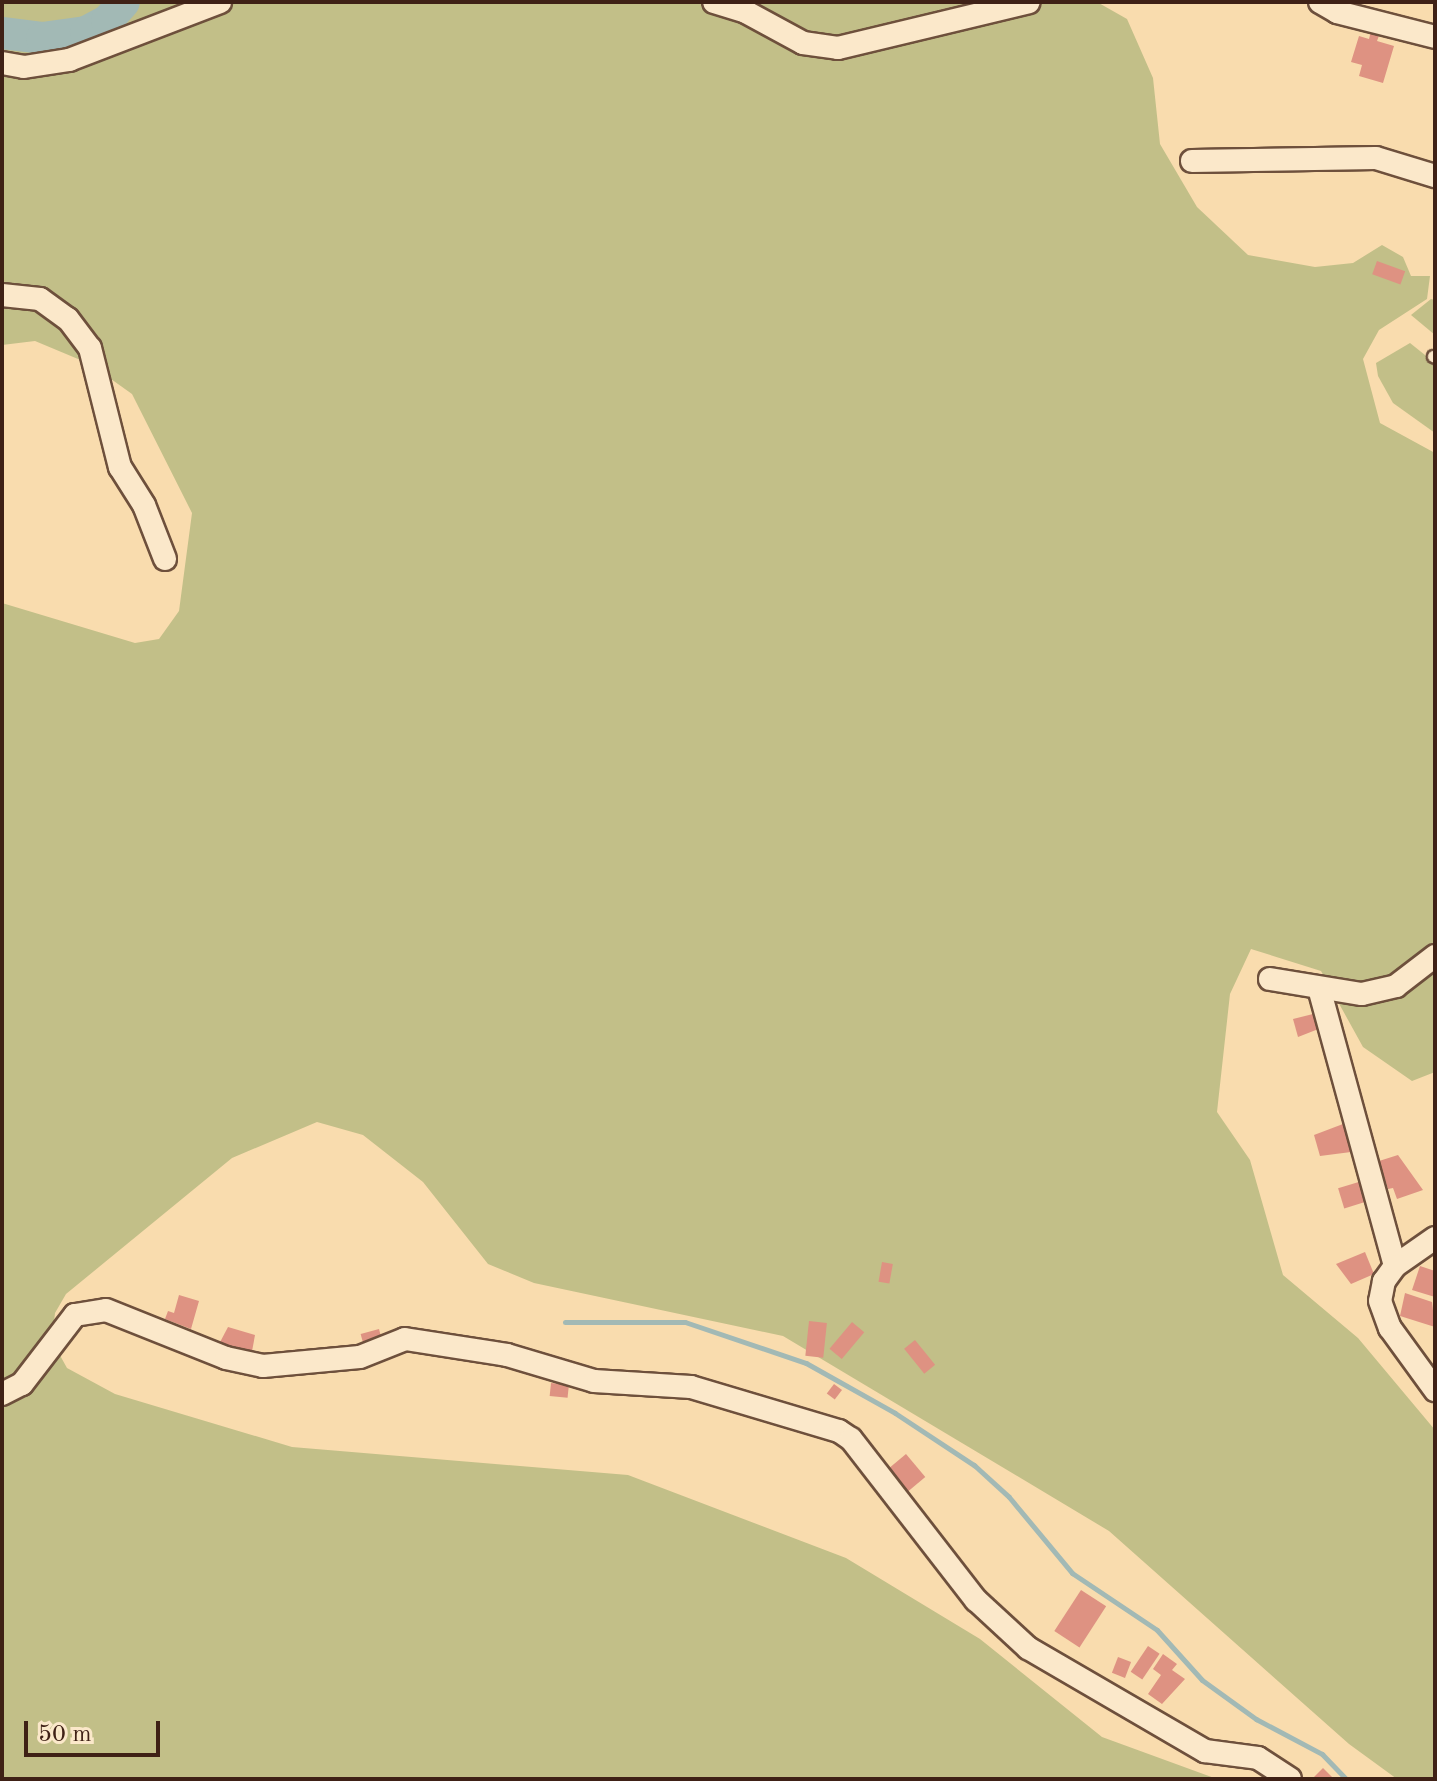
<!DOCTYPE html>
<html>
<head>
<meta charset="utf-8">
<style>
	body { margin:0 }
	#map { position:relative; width:1437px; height:1781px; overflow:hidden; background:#f9dcae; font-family:"Old Standard TT",serif }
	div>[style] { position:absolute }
	.green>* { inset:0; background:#c2bf88 }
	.stream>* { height:5px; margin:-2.5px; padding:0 2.5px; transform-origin:2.5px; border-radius:2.5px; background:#a2b9b5 }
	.river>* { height:32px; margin:-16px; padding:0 16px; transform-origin:16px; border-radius:16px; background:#a2b9b5 }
	.building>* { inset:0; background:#de9282; transform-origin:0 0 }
	.roads { filter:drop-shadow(2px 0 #6e503c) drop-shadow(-2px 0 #6e503c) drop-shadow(0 2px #6e503c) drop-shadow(0 -2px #6e503c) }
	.lane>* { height:11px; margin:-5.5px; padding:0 5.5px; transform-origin:5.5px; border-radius:5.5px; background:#fbe8ca }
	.street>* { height:22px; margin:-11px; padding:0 11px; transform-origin:11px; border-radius:11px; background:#fbe8ca }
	span { translate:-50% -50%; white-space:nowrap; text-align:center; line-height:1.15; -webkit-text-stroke:6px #fbe8ca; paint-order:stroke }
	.frame { position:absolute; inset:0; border:4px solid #3f2116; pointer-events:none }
	.scale { position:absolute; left:24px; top:1721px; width:136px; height:36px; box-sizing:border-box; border:4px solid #3f2116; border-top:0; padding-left:10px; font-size:24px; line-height:28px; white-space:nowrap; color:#3f2116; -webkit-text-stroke:6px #fbe8ca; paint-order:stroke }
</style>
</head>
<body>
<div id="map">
	<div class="green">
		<i style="clip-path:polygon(2px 2px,1097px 2px,1127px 19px,1153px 78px,1160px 144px,1197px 207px,1248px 255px,1315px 267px,1353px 263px,1382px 245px,1403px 257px,1411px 276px,1430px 276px,1427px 299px,1379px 330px,1363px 359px,1380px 423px,1435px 453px,1435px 1072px,1412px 1081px,1363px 1047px,1321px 971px,1251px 949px,1230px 994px,1217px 1112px,1250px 1160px,1283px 1275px,1358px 1338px,1435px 1430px,1435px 1779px,1397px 1779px,1349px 1744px,1109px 1531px,783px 1336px,534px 1283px,488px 1264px,423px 1182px,363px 1135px,317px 1122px,232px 1158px,66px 1294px,55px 1313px,52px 1341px,67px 1368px,115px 1394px,292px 1447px,628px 1475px,846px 1558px,980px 1639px,1102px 1737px,1217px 1779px,2px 1779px,2px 603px,135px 643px,159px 639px,179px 611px,192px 513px,132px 394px,90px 364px,35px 341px,2px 345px)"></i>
		<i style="clip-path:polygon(1431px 299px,1435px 300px,1435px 335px,1411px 315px)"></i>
		<i style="clip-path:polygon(1410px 343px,1435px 363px,1435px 433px,1393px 403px,1378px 376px,1376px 363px)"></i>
	</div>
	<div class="stream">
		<i style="left:565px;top:1322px;width:120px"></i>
		<i style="left:685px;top:1322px;width:128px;rotate:18.7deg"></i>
		<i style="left:806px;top:1363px;width:102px;rotate:29.3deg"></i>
		<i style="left:895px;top:1413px;width:95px;rotate:33.4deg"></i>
		<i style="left:974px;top:1465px;width:47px;rotate:42.4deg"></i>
		<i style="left:1009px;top:1497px;width:99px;rotate:50.3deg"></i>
		<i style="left:1072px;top:1573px;width:102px;rotate:33.8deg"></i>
		<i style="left:1157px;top:1630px;width:67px;rotate:48deg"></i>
		<i style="left:1202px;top:1680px;width:67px;rotate:35.8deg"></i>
		<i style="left:1256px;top:1719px;width:75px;rotate:27.9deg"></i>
		<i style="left:1322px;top:1754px;width:35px;rotate:46deg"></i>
	</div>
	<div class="river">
		<i style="left:2px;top:33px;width:40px;rotate:7.1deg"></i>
		<i style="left:42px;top:38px;width:44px;rotate:-7.8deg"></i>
		<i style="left:86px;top:32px;width:24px;rotate:-28deg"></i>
		<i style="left:107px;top:21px;width:25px;rotate:-48deg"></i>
	</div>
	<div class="building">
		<i style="clip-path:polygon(1371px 31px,1380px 33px,1377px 41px,1394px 46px,1383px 83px,1359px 76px,1362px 65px,1351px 62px,1359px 36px,1369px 39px)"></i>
		<i style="left:1377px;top:261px;width:30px;height:14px;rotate:20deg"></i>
		<i style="clip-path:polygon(1317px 1013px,1321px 1028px,1298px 1037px,1293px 1019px)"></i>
		<i style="clip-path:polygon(1343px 1124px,1348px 1126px,1351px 1152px,1320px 1156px,1314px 1135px)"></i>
		<i style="clip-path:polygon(1398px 1155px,1423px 1190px,1397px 1199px,1393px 1188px,1388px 1189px,1379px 1161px)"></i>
		<i style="left:1362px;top:1181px;width:21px;height:25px;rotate:73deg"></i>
		<i style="clip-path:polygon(1365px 1252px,1374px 1274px,1351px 1284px,1336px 1264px)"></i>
		<i style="left:882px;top:1262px;width:11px;height:20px;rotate:10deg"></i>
		<i style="clip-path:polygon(1420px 1266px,1435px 1271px,1435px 1297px,1412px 1290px)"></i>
		<i style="clip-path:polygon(1405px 1293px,1432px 1302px,1435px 1327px,1400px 1316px)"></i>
		<i style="clip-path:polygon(179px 1295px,199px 1301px,191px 1329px,165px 1319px,168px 1311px,174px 1313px)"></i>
		<i style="left:809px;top:1321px;width:18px;height:35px;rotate:6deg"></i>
		<i style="left:852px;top:1322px;width:16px;height:35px;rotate:40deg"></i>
		<i style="clip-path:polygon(228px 1327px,255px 1335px,251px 1357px,218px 1346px)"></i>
		<i style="left:379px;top:1329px;width:11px;height:19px;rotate:75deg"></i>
		<i style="left:915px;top:1340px;width:32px;height:14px;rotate:51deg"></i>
		<i style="left:551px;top:1383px;width:18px;height:13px;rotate:6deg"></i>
		<i style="left:834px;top:1384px;width:10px;height:12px;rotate:37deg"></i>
		<i style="left:906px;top:1454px;width:30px;height:25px;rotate:50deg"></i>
		<i style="left:1081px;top:1590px;width:30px;height:49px;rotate:33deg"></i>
		<i style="left:1148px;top:1646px;width:14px;height:31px;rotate:34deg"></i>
		<i style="clip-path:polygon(1163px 1654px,1177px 1664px,1172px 1670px,1185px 1679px,1162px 1704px,1148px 1694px,1161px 1675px,1153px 1669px)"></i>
		<i style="left:1118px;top:1657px;width:14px;height:17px;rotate:21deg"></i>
		<i style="clip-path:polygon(1323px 1768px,1334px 1779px,1312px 1779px)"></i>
	</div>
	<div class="roads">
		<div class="lane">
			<i style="left:1433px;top:356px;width:2px;rotate:27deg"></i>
		</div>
		<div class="street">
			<i style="left:714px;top:2px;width:34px;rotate:17deg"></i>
			<i style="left:746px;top:12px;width:65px;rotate:28.5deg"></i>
			<i style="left:803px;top:43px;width:35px;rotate:8deg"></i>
			<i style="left:838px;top:48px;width:196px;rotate:-13.5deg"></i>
			<i style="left:1320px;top:2px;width:20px;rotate:30deg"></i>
			<i style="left:1337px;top:12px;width:101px;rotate:14.3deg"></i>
			<i style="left:2px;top:63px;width:22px;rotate:10deg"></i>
			<i style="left:24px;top:67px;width:46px;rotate:-8.8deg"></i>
			<i style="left:69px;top:60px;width:162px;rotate:-21deg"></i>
			<i style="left:1192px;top:161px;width:184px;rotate:-0.9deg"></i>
			<i style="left:1376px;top:158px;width:62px;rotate:17deg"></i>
			<i style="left:2px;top:295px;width:38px;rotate:6deg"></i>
			<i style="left:40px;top:299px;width:34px;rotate:36deg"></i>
			<i style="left:68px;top:319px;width:36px;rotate:53deg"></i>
			<i style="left:90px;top:348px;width:123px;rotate:75.9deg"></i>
			<i style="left:120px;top:467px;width:45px;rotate:57.7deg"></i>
			<i style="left:144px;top:505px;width:58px;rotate:68.7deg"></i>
			<i style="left:1270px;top:979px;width:93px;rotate:9.3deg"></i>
			<i style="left:1362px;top:994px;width:35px;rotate:-13deg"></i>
			<i style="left:1396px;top:986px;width:49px;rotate:-37.6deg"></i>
			<i style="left:1319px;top:988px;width:288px;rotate:74.7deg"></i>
			<i style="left:1435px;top:1238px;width:49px;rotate:145deg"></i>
			<i style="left:1395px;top:1266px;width:19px;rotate:126deg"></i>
			<i style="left:1384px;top:1281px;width:20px;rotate:101deg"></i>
			<i style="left:1380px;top:1301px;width:29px;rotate:70deg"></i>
			<i style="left:1390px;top:1328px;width:77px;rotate:54deg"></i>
			<i style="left:2px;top:1394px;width:22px;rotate:-27deg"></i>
			<i style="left:22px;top:1384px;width:87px;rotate:-52.5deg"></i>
			<i style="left:75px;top:1315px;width:31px;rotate:-9deg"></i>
			<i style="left:106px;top:1310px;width:129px;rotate:21.8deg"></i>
			<i style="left:226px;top:1358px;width:38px;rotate:12deg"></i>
			<i style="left:263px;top:1366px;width:97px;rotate:-5.3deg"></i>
			<i style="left:360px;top:1357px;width:48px;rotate:-21.8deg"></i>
			<i style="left:405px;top:1339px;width:103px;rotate:8.9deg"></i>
			<i style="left:507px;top:1355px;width:91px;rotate:16.6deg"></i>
			<i style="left:594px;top:1381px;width:97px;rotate:3.5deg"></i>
			<i style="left:691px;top:1387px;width:154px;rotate:16.6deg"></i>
			<i style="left:839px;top:1431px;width:14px;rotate:34deg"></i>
			<i style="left:851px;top:1439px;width:204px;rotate:52.2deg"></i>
			<i style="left:976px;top:1600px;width:71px;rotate:42.7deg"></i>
			<i style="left:1028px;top:1648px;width:205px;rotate:30.2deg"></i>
			<i style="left:1205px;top:1751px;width:53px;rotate:7.5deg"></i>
			<i style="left:1258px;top:1758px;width:38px;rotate:33deg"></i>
		</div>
	</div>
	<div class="frame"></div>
	<div class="scale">50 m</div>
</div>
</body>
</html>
